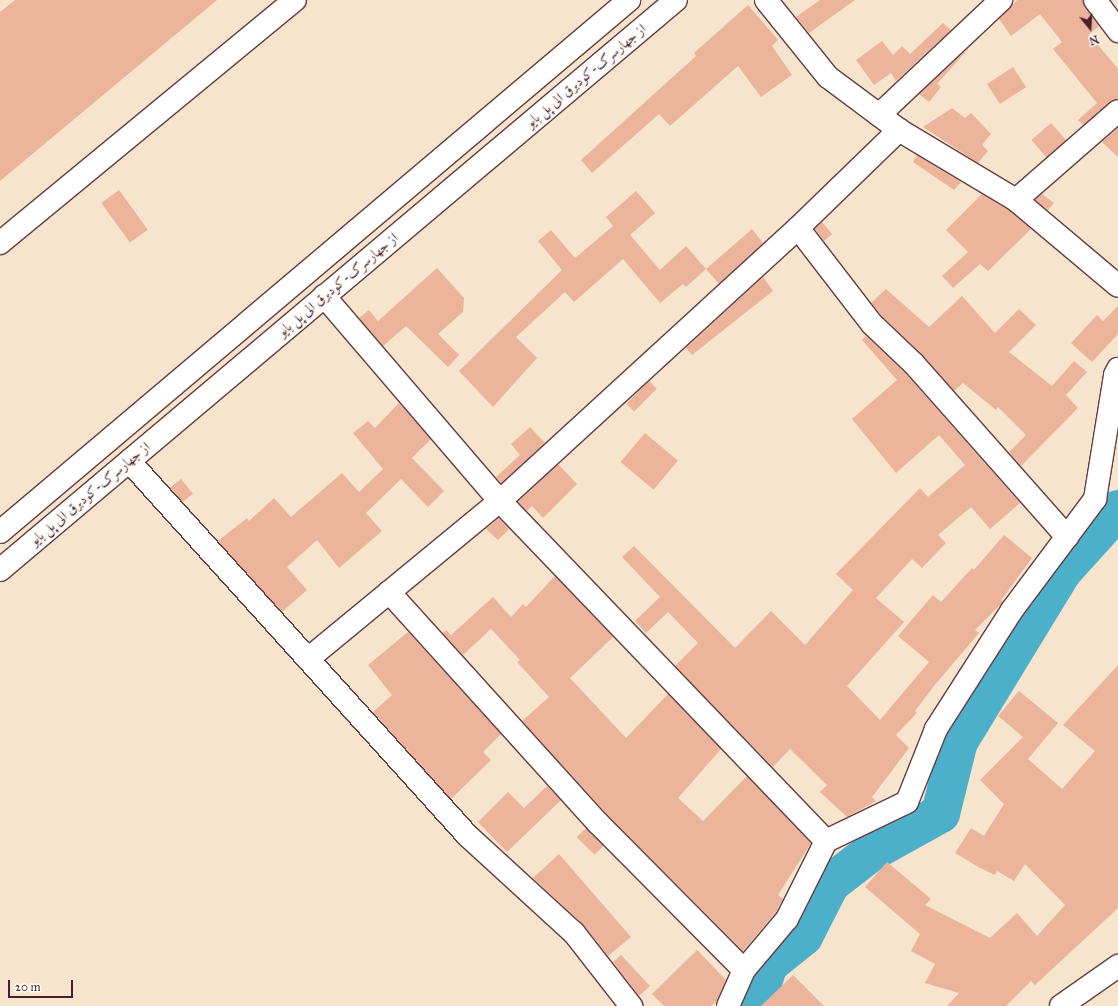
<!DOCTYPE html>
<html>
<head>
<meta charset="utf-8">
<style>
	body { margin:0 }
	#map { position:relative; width:1118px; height:1006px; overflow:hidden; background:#f7e4cd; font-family:"IM FELL Great Primer",Amiri,serif }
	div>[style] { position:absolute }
	.river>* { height:39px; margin:-19.5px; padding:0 19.5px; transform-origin:19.5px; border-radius:19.5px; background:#4cb0cb }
	.building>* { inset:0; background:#ebb49b; transform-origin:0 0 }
	.roads { filter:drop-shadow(1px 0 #643d43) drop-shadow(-1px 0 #643d43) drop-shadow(0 1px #643d43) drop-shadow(0 -1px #643d43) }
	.minor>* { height:22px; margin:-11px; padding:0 11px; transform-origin:11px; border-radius:11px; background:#fff }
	span { translate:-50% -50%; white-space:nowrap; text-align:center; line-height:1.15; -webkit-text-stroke:3.5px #fdfcf7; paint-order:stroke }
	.street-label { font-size:14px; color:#4a1f2b }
	.north { position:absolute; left:1070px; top:8px; width:40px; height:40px; -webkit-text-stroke:3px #fdfcf7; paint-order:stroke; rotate:162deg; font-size:11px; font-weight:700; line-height:16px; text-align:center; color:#4a1f2b }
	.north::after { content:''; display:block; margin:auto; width:14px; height:18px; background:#4a1f2b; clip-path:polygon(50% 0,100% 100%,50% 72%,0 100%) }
	.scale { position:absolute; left:8px; top:980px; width:65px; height:18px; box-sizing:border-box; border:2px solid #4a1f2b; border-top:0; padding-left:5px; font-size:12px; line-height:14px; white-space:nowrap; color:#4a1f2b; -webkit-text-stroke:3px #fdfcf7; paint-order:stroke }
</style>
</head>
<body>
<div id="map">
	<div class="river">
		<i style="left:754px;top:1006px;width:44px;rotate:-71.6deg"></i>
		<i style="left:768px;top:964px;width:45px;rotate:-38.7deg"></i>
		<i style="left:803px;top:936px;width:59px;rotate:-63deg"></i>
		<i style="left:830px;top:883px;width:51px;rotate:-37.8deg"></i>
		<i style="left:870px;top:852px;width:80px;rotate:-29.1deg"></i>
		<i style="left:940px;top:813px;width:74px;rotate:-76deg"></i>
		<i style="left:958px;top:741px;width:198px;rotate:-58.6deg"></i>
		<i style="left:1061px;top:572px;width:85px;rotate:-47.9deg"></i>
	</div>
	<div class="building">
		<i style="clip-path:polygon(15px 0,217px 0,0 181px,0 12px)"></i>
		<i style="clip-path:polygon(820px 0,855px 0,809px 33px,796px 17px)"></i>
		<i style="clip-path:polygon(1017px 0,1083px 0,1085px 7px,1099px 26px,1089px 34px,1118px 69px,1118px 99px,1110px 102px,1083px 125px,1078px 120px,1097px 103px,1053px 49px,1062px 42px,1040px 14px,1011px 36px,999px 19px)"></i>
		<i style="clip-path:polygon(748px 5px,778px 40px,772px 46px,792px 75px,761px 97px,738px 66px,670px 126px,659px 114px,592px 173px,581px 160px,696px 56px,694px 53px)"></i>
		<i style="clip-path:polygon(943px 23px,951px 30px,896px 81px,891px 73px,874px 85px,856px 60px,882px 41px,893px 55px,902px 46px,910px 54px)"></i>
		<i style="clip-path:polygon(970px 47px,937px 84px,941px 87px,929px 102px,919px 94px)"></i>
		<i style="left:1013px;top:67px;width:24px;height:31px;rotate:57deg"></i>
		<i style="clip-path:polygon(952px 108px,965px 118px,971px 113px,991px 134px,982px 145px,988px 151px,978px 163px,923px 127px)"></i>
		<i style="left:1051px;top:123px;width:23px;height:26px;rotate:49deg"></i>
		<i style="clip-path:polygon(1118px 128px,1118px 157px,1102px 142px)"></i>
		<i style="clip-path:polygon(917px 155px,961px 182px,954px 190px,913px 162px)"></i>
		<i style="left:119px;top:190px;width:49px;height:22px;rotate:54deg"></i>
		<i style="clip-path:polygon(636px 191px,655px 213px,630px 235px,660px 270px,686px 246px,706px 269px,752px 229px,763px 243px,719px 284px,706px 269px,686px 287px,683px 284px,660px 303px,623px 259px,574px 302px,565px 292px,516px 337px,537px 358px,493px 407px,459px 371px,562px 270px,538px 241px,551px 230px,575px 258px,613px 226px,606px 217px)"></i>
		<i style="clip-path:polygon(982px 194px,1009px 210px,1031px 229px,988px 271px,980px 264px,953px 288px,942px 276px,968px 252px,946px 230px)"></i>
		<i style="clip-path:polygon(1042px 194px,1054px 203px,1048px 210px,1035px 200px)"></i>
		<i style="clip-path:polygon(822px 222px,832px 234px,824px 241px,815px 229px)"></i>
		<i style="clip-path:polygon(437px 268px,464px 298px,463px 312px,438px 334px,459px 355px,448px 367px,406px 326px,383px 346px,359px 318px,369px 310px,378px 321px)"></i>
		<i style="clip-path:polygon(763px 277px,773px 291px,692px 355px,686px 348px)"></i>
		<i style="clip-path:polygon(886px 289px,929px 327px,962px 296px,995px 333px,1019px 309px,1036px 325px,1009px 352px,1052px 386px,1074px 361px,1087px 372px,1066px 395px,1078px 408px,1021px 466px,1009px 452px,1026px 435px,998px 407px,996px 410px,963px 383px,954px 391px,923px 355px,883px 317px,871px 303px)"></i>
		<i style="clip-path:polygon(1118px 306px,1118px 334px,1092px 362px,1071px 343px,1097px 315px,1103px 321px)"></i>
		<i style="clip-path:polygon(866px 336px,905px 373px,1020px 503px,990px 529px,971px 507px,938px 535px,946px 543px,922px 568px,912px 559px,876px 598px,904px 622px,847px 686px,880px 720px,929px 662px,898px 636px,933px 595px,941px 602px,972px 568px,974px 570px,1004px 535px,1032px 558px,1002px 599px,1002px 603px,975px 630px,979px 633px,934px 686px,915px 711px,917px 713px,896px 735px,909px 748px,872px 797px,876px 801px,847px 817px,820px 792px,827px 785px,790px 749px,773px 767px,675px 666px,698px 643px,668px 612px,646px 633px,635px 621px,660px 597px,622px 557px,634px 546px,735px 648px,771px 611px,805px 645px,853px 590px,836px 574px,920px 488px,928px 497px,965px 465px,939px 435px,896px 473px,852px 419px,897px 380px,862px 340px)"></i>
		<i style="left:649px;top:381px;width:11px;height:32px;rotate:45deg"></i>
		<i style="clip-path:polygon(399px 403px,431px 439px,412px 458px,444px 491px,428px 507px,401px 479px,366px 513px,382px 531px,339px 568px,317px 540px,287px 567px,307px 590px,282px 612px,218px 541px,247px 518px,249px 521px,274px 498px,291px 517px,342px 473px,359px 492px,383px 469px,353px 433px,368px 421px,375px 428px)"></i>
		<i style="clip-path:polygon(530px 427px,545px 443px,501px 483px,496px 477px,520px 455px,511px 444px)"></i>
		<i style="left:645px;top:433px;width:43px;height:38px;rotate:40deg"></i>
		<i style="clip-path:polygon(558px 464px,577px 484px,543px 518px,532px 506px,527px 511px,518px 502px)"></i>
		<i style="left:181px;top:479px;width:19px;height:14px;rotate:51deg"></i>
		<i style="clip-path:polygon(499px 518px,509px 529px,498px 540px,486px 529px)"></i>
		<i style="clip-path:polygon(555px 576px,613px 637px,570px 678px,626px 738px,668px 694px,721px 749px,678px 798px,703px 821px,747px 776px,811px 843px,778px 895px,783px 899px,776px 912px,743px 951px,607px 814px,522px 721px,549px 697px,517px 662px,520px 660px,491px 629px,463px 655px,443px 633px,446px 630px,451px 635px,493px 597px,511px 617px,523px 604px,526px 607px)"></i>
		<i style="clip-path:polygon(408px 632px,501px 734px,483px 752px,491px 760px,451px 799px,373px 712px,392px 695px,368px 665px)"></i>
		<i style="clip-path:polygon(1118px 665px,1118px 908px,1035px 985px,1031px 981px,1006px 1006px,947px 1006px,959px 993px,925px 983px,935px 964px,911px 951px,920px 934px,865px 887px,887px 862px,931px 899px,925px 905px,990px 938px,1017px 913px,1037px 936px,1065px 905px,1025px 864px,1014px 881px,997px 871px,995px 875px,980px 868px,955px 853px,971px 828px,984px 836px,1004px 804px,980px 780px,1023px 737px,998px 716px,1019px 691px,1058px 723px,1028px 759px,1062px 789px,1095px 751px,1063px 725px)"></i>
		<i style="clip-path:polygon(547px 786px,561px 800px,507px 852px,478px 822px,508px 792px,524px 808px)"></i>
		<i style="left:586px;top:828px;width:25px;height:13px;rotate:45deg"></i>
		<i style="clip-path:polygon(559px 854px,631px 937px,608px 956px,583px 924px,533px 878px)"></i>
		<i style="clip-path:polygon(697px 950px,726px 980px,717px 1001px,711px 1006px,664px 1006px,652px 994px)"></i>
		<i style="clip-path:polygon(621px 955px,650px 986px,639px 996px,613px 962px)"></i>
		<i style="clip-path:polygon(793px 975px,824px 1006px,761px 1006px)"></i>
	</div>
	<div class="roads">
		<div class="minor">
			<i style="left:766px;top:0;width:99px;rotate:51.2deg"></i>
			<i style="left:828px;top:77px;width:89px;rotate:36.7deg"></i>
			<i style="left:899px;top:130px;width:136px;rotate:30.9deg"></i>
			<i style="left:1016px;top:200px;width:133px;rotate:40.1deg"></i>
			<i style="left:1095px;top:0;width:39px;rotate:53deg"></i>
			<i style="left:879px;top:115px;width:168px;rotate:-43.3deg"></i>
			<i style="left:1016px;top:200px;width:135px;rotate:-41.1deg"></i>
			<i style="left:798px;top:228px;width:121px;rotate:52.4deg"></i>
			<i style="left:872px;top:324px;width:58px;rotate:43.6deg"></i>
			<i style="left:914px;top:364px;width:231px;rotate:48.5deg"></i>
			<i style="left:0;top:243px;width:382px;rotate:-39.5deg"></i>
			<i style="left:324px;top:296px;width:270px;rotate:49.4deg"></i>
			<i style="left:500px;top:501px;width:471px;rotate:46.2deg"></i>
			<i style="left:129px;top:461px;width:506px;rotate:47.89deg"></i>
			<i style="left:468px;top:836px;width:144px;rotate:42.5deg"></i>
			<i style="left:574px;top:933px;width:93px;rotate:52deg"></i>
			<i style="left:0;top:532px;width:824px;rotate:-40.22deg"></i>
			<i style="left:0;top:570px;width:884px;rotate:-40.14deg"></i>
			<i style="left:389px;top:592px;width:312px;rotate:47.9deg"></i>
			<i style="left:598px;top:823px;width:207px;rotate:45.2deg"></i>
			<i style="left:308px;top:659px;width:249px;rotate:-39.5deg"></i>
			<i style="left:500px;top:501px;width:404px;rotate:-42.5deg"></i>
			<i style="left:798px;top:228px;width:141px;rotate:-44.1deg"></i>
			<i style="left:728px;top:1006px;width:39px;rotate:-66deg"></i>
			<i style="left:744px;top:970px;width:67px;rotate:-49.9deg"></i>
			<i style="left:787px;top:919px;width:87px;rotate:-63.4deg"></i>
			<i style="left:826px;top:841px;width:90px;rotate:-25.7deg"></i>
			<i style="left:907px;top:802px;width:79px;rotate:-68.3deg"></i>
			<i style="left:936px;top:729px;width:141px;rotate:-57.4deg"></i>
			<i style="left:1012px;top:610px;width:139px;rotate:-53.2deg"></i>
			<i style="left:1095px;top:499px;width:126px;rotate:-80.8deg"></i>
			<i style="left:1115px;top:375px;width:7px;rotate:-63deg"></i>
			<i style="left:1061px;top:1006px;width:70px;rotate:-35.1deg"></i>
		</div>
	</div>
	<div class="street-label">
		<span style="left:586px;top:76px;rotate:-40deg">از جهارسرک-کودبرق الی پل بایو</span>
		<span style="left:338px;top:285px;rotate:-40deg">از جهارسرک-کودبرق الی پل بایو</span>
		<span style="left:90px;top:494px;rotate:-40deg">از جهارسرک-کودبرق الی پل بایو</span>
	</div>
	<div class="north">N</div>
	<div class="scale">20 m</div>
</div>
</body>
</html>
